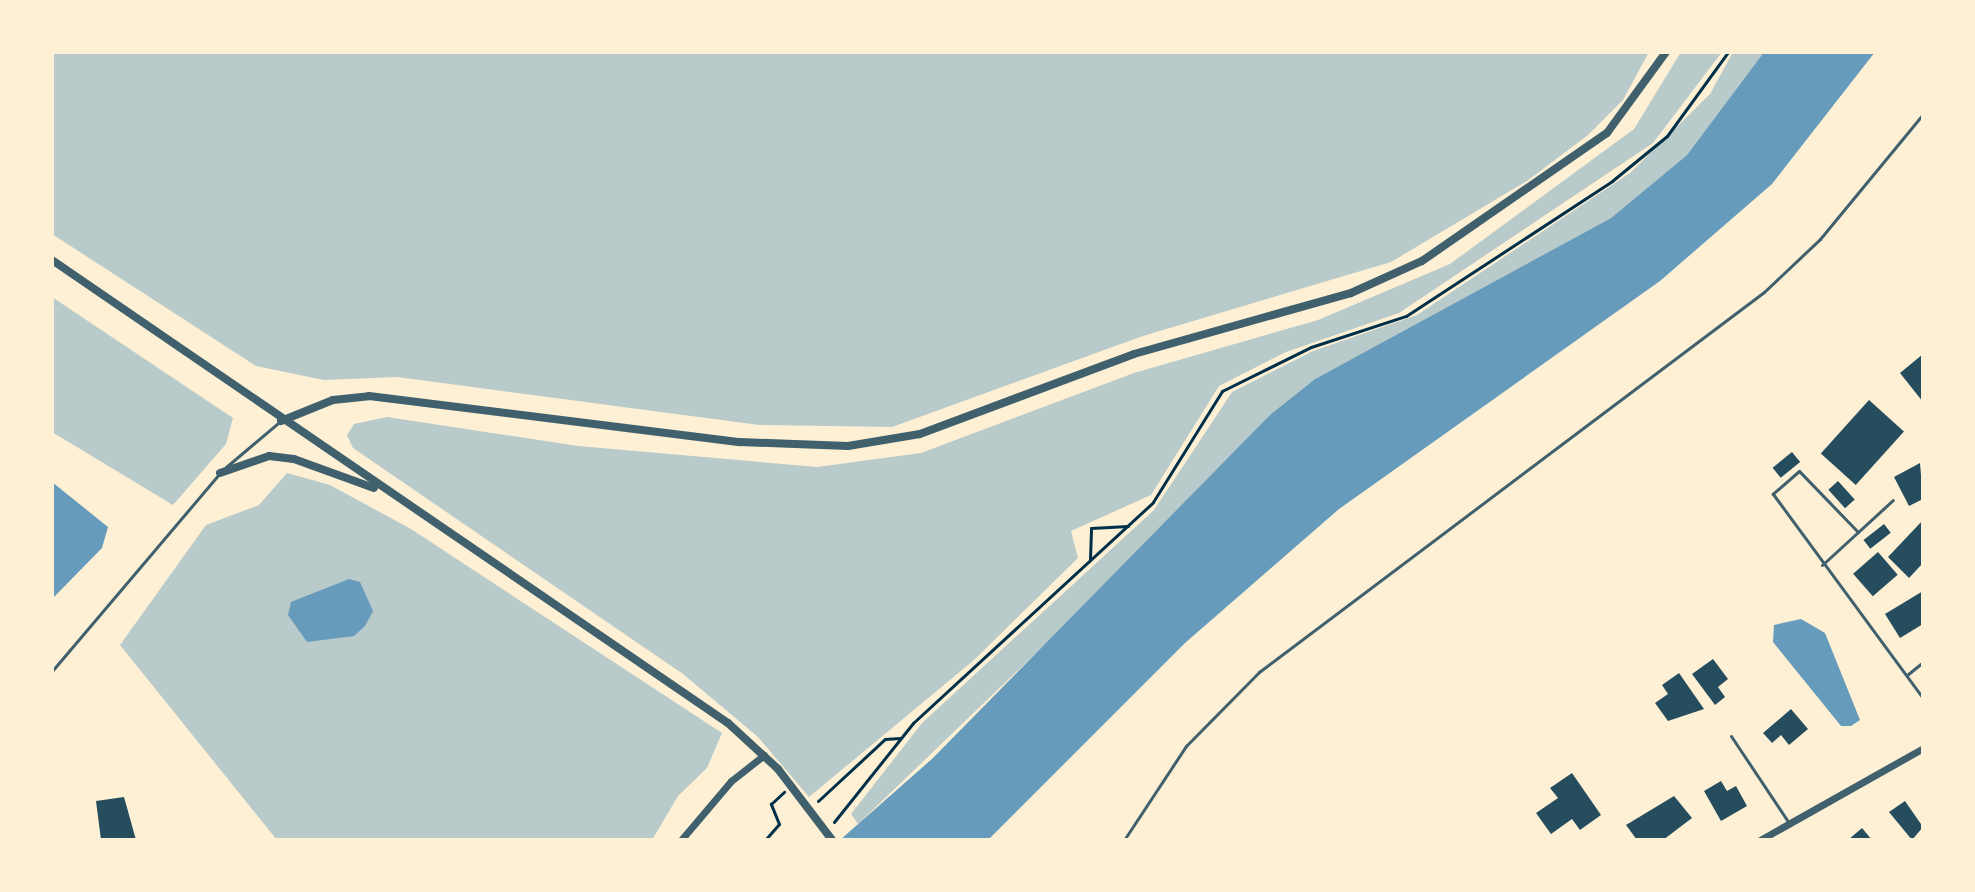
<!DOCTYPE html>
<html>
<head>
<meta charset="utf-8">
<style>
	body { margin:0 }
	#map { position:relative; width:1975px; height:892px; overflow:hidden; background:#fdf0d5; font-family:Barlow,sans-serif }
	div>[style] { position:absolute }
	.green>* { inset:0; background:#b9caca }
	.water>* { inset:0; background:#669bbc }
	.building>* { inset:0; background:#264d5e; transform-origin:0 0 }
	.path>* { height:3px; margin:-1.5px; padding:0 1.5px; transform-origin:1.5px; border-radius:1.5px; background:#003049 }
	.service>* { height:3px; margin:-1.5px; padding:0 1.5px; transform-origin:1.5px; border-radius:1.5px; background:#3f606c }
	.minor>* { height:7px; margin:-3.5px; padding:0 3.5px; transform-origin:3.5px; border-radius:3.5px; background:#3f606c }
	.tertiary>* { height:8px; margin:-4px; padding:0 4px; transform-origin:4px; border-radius:4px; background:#3f606c }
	span { translate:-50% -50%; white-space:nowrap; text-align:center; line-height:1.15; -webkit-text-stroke:8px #fdf0d5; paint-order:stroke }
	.frame { position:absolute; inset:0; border:54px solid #fdf0d5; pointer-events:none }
</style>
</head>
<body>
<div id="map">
	<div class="green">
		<i style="clip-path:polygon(52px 52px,1649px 52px,1623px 100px,1588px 135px,1527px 181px,1391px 262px,1143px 336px,892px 427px,759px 425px,397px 377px,324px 380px,256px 366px,52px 234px)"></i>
		<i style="clip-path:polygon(1681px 52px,1722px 52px,1653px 143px,1399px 313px,1286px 352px,1219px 386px,1151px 495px,1071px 531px,1078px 558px,974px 660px,809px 797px,758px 737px,683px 674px,353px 448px,347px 435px,354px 424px,387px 417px,578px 446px,817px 467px,921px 453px,1134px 373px,1318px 320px,1450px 264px,1634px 129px)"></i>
		<i style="clip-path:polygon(1733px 52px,1764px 52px,1687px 155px,1611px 218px,1315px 379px,1271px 414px,1138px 555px,858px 824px,851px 814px,922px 723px,1154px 510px,1232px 392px,1313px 351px,1417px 315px,1630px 173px,1710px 94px)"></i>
		<i style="clip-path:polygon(52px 297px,233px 418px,226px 444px,173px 505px,52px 432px)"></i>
		<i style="clip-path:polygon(287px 473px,330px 485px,411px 529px,722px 733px,707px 768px,678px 796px,652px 840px,277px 840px,120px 645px,206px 525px,259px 505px)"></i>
	</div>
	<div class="water">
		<i style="clip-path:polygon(1764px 52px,1875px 52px,1772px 184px,1660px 281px,1339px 509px,1185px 643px,988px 840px,840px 840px,933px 758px,1271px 414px,1315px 379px,1611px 218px,1687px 155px)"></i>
		<i style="clip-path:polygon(52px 482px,108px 527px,102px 548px,52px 599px)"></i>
		<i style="clip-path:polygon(349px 579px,360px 582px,373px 611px,365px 626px,354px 636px,307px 642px,288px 615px,291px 602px)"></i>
		<i style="clip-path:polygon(1801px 619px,1825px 633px,1860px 720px,1851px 726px,1841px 726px,1773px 642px,1774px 625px)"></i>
	</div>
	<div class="building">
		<i style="clip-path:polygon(1923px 354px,1923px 402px,1900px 373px)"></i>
		<i style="left:1869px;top:400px;width:47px;height:72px;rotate:42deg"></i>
		<i style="left:1792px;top:452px;width:13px;height:25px;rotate:51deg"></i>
		<i style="clip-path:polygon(1920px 463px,1923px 499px,1909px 506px,1894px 477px)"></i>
		<i style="left:1838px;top:481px;width:25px;height:13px;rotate:48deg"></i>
		<i style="clip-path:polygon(1923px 520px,1923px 563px,1909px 578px,1888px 557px)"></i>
		<i style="left:1884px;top:524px;width:11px;height:26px;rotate:52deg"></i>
		<i style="left:1878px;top:552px;width:30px;height:33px;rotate:49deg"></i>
		<i style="clip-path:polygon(1923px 591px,1923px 624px,1900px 638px,1885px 614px)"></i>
		<i style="clip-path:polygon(1713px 659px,1728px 679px,1718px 687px,1725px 697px,1715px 705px,1692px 674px)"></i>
		<i style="clip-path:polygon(1679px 673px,1704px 709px,1668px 721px,1655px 703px,1668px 694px,1662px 685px)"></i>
		<i style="clip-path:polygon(1791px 709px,1808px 729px,1789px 745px,1781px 735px,1772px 743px,1763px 733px)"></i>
		<i style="clip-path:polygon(1572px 773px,1601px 815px,1580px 830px,1572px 819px,1551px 834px,1536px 813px,1558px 798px,1550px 788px)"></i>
		<i style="clip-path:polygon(1721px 781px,1727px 791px,1736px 786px,1747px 806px,1721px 821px,1704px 791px)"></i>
		<i style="clip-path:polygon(1674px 796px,1692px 818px,1663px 840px,1637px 840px,1626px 825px)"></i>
		<i style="clip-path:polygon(124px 797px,136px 840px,101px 840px,96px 801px)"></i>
		<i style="clip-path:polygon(1905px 801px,1923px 827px,1912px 840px,1889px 812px)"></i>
		<i style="clip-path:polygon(1862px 828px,1872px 840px,1848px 840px)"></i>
	</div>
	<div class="path">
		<i style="left:1090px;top:559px;width:31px;rotate:-88deg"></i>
		<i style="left:1091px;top:528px;width:37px;rotate:-3deg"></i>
		<i style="left:818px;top:801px;width:91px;rotate:-42.8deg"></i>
		<i style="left:885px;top:739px;width:15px;rotate:-4deg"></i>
		<i style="left:834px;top:822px;width:127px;rotate:-51.4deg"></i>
		<i style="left:913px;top:723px;width:326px;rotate:-42.6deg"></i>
		<i style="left:1153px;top:502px;width:131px;rotate:-58.1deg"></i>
		<i style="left:1222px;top:391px;width:99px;rotate:-26.3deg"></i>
		<i style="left:1311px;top:347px;width:100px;rotate:-18.1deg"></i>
		<i style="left:1406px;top:316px;width:246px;rotate:-33.2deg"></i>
		<i style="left:1612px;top:181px;width:71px;rotate:-39.3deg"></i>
		<i style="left:1667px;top:136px;width:104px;rotate:-54deg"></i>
		<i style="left:765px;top:840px;width:21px;rotate:-49deg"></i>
		<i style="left:779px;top:824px;width:22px;rotate:-112deg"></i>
		<i style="left:771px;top:804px;width:18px;rotate:-43deg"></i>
	</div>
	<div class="service">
		<i style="left:226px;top:467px;width:68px;rotate:-40.2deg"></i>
		<i style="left:1858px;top:532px;width:85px;rotate:-134deg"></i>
		<i style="left:1799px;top:471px;width:35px;rotate:139deg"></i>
		<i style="left:1773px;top:494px;width:253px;rotate:53.7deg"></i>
		<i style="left:1822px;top:565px;width:96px;rotate:-42.5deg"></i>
		<i style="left:52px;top:671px;width:257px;rotate:-49.7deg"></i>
		<i style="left:1907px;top:675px;width:21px;rotate:-39deg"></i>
		<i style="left:1731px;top:736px;width:105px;rotate:56.3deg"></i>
		<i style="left:1124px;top:840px;width:113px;rotate:-56.6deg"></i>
		<i style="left:1186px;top:746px;width:104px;rotate:-45.4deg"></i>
		<i style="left:1259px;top:672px;width:632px;rotate:-36.96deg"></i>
		<i style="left:1764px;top:292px;width:77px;rotate:-43.4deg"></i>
		<i style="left:1820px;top:239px;width:162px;rotate:-50.5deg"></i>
	</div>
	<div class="minor">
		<i style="left:681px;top:840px;width:77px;rotate:-49.7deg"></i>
		<i style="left:731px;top:781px;width:42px;rotate:-38.2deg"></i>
		<i style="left:1760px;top:840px;width:187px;rotate:-29.4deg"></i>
	</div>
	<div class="tertiary">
		<i style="left:52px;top:260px;width:819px;rotate:34.41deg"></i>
		<i style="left:728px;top:723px;width:68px;rotate:42.6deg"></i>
		<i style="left:778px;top:769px;width:89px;rotate:52.7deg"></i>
		<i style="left:281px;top:421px;width:56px;rotate:-22deg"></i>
		<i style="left:333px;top:400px;width:36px;rotate:-6deg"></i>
		<i style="left:369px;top:396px;width:374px;rotate:7.1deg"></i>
		<i style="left:740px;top:442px;width:108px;rotate:2.1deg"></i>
		<i style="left:848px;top:446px;width:73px;rotate:-9.5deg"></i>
		<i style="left:920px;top:434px;width:228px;rotate:-20.5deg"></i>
		<i style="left:1134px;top:354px;width:225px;rotate:-15.7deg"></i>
		<i style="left:1351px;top:293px;width:78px;rotate:-24.3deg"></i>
		<i style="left:1422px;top:261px;width:225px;rotate:-34.7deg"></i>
		<i style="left:1607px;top:133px;width:100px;rotate:-53.9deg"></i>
		<i style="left:220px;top:473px;width:52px;rotate:-19.1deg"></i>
		<i style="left:269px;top:456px;width:25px;rotate:7deg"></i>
		<i style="left:294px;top:459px;width:85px;rotate:19.9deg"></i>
	</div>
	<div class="frame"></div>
</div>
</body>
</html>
